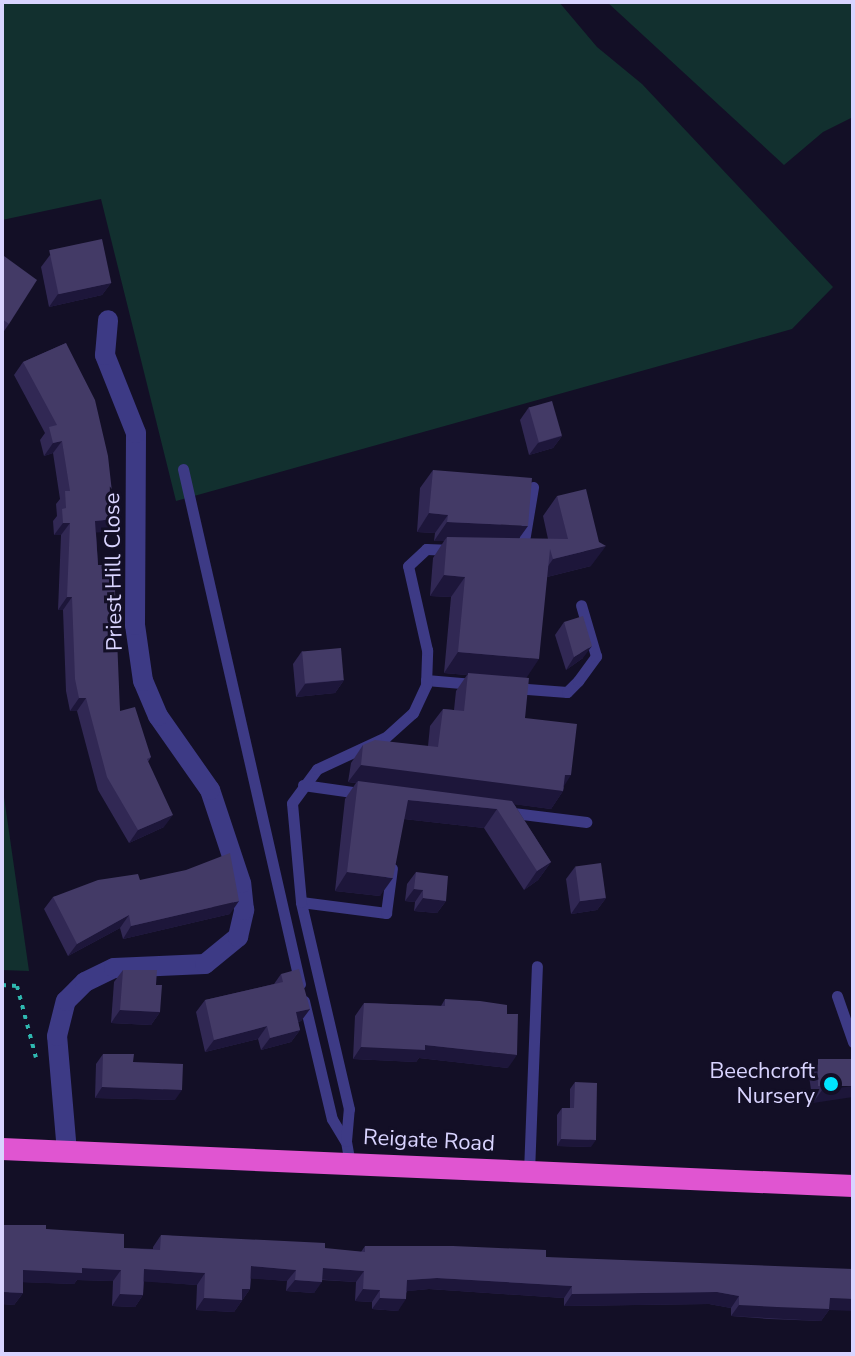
<!DOCTYPE html>
<html>
<head>
<meta charset="utf-8">
<style>
	body { margin:0 }
	#map { position:relative; width:855px; height:1356px; overflow:hidden; background:#130f26; font-family:"Nunito Sans",sans-serif }
	div>[style] { position:absolute }
	.green>* { inset:0; background:#12302f }
	.path>* { height:4px; margin-top:-2px; transform-origin:0; background:repeating-linear-gradient(90deg,#2fb8b0 0 4px,transparent 0 10px) }
	.service>* { height:11px; margin:-5.5px; padding:0 5.5px; transform-origin:5.5px; border-radius:5.5px; background:#3d3a85 }
	.minor>* { height:20px; margin:-10px; padding:0 10px; transform-origin:10px; border-radius:10px; background:#3d3a85 }
	.trunk>* { height:22px; margin:-11px; padding:0 11px; transform-origin:11px; border-radius:11px; background:#e055d1 }
	.wall>* { inset:0; background:#312854 }
	.shaded-wall>* { inset:0; background:#1d163a }
	.building>* { inset:0; background:#433a66; transform-origin:0 0 }
	.dots>* { width:22px; height:22px; translate:-50% -50%; box-sizing:border-box; border:4px solid #130f26; border-radius:50% }
	span { translate:-50% -50%; white-space:nowrap; text-align:center; line-height:1.15; -webkit-text-stroke:6px #130f26; paint-order:stroke }
	.street-label { font-size:22px; color:#d9d4ff }
	.poi-label { font-size:22px; color:#d9d4ff }
	.right { translate:-100% -50%; text-align:right }
	.frame { position:absolute; inset:0; border:4px solid #d9d4ff; pointer-events:none }
</style>
</head>
<body>
<div id="map">
	<div class="green">
		<i style="clip-path:polygon(2px 2px,559px 2px,597px 47px,642px 84px,833px 287px,792px 329px,176px 501px,101px 199px,2px 220px)"></i>
		<i style="clip-path:polygon(607px 2px,853px 2px,853px 117px,823px 132px,784px 165px)"></i>
		<i style="clip-path:polygon(2px 783px,29px 971px,2px 970px)"></i>
	</div>
	<div class="path">
		<i style="left:2px;top:985px;width:15px;rotate:4deg"></i>
		<i style="left:17px;top:986px;width:74px;rotate:75.2deg"></i>
	</div>
	<div class="service">
		<i style="left:183px;top:469px;width:528px;rotate:77.2deg"></i>
		<i style="left:522px;top:553px;width:67px;rotate:-80.5deg"></i>
		<i style="left:426px;top:680px;width:47px;rotate:4.9deg"></i>
		<i style="left:514px;top:688px;width:53px;rotate:4.3deg"></i>
		<i style="left:567px;top:692px;width:16px;rotate:-45deg"></i>
		<i style="left:578px;top:681px;width:31px;rotate:-54deg"></i>
		<i style="left:596px;top:656px;width:53px;rotate:-106.4deg"></i>
		<i style="left:303px;top:785px;width:64px;rotate:8.1deg"></i>
		<i style="left:506px;top:812px;width:81px;rotate:7.1deg"></i>
		<i style="left:301px;top:902px;width:86px;rotate:7.4deg"></i>
		<i style="left:386px;top:913px;width:45px;rotate:-82.4deg"></i>
		<i style="left:837px;top:996px;width:49px;rotate:70.8deg"></i>
		<i style="left:304px;top:1001px;width:121px;rotate:76.7deg"></i>
		<i style="left:332px;top:1119px;width:26px;rotate:59deg"></i>
		<i style="left:350px;top:1164px;width:23px;rotate:-100deg"></i>
		<i style="left:346px;top:1141px;width:32px;rotate:-85deg"></i>
		<i style="left:349px;top:1109px;width:212px;rotate:-103.1deg"></i>
		<i style="left:301px;top:902px;width:99px;rotate:-95.2deg"></i>
		<i style="left:292px;top:803px;width:42px;rotate:-53.7deg"></i>
		<i style="left:317px;top:769px;width:76px;rotate:-24.9deg"></i>
		<i style="left:386px;top:737px;width:36px;rotate:-42deg"></i>
		<i style="left:413px;top:713px;width:31px;rotate:-65deg"></i>
		<i style="left:426px;top:685px;width:35px;rotate:-88deg"></i>
		<i style="left:427px;top:650px;width:86px;rotate:-102.7deg"></i>
		<i style="left:408px;top:566px;width:25px;rotate:-43deg"></i>
		<i style="left:426px;top:549px;width:27px;rotate:2deg"></i>
		<i style="left:529px;top:1172px;width:206px;rotate:-87.8deg"></i>
	</div>
	<div class="minor">
		<i style="left:67px;top:1152px;width:116px;rotate:-94.9deg"></i>
		<i style="left:57px;top:1036px;width:36px;rotate:-76deg"></i>
		<i style="left:66px;top:1001px;width:27px;rotate:-45deg"></i>
		<i style="left:85px;top:982px;width:32px;rotate:-26deg"></i>
		<i style="left:114px;top:968px;width:91px;rotate:-2.5deg"></i>
		<i style="left:205px;top:964px;width:43px;rotate:-39.3deg"></i>
		<i style="left:238px;top:937px;width:28px;rotate:-77deg"></i>
		<i style="left:244px;top:910px;width:27px;rotate:-96deg"></i>
		<i style="left:241px;top:883px;width:98px;rotate:-108.4deg"></i>
		<i style="left:210px;top:790px;width:90px;rotate:-125.1deg"></i>
		<i style="left:158px;top:716px;width:38px;rotate:-113deg"></i>
		<i style="left:143px;top:681px;width:57px;rotate:-98.1deg"></i>
		<i style="left:135px;top:625px;width:192px;rotate:-89.7deg"></i>
		<i style="left:136px;top:433px;width:84px;rotate:-111.7deg"></i>
		<i style="left:105px;top:355px;width:35px;rotate:-85deg"></i>
	</div>
	<div class="trunk">
		<i style="left:2px;top:1149px;width:852px;rotate:2.49deg"></i>
	</div>
	<div class="wall">
		<i style="clip-path:polygon(50px 255px,111px 283px,102px 295px,49px 307px,41px 267px)"></i>
		<i style="clip-path:polygon(2px 258px,9px 324px,2px 334px)"></i>
		<i style="clip-path:polygon(66px 343px,106px 532px,96px 532px,98px 565px,120px 711px,151px 757px,148px 762px,164px 827px,129px 843px,98px 790px,77px 711px,70px 711px,66px 691px,63px 610px,58px 610px,61px 535px,54px 535px,53px 521px,57px 516px,56px 504px,60px 499px,53px 453px,44px 456px,40px 440px,45px 433px,14px 375px,23px 362px)"></i>
		<i style="clip-path:polygon(529px 407px,562px 436px,553px 448px,529px 455px,520px 420px)"></i>
		<i style="clip-path:polygon(433px 470px,519px 539px,548px 539px,543px 516px,557px 496px,591px 566px,547px 577px,526px 678px,525px 718px,564px 787px,563px 791px,551px 809px,514px 804px,551px 862px,538px 880px,524px 890px,484px 828px,404px 819px,380px 896px,335px 891px,345px 799px,356px 783px,348px 782px,351px 763px,363px 745px,428px 746px,430px 726px,443px 709px,454px 710px,456px 691px,467px 675px,444px 673px,451px 597px,430px 596px,433px 558px,444px 541px,434px 541px,435px 533px,417px 532px,420px 488px)"></i>
		<i style="clip-path:polygon(564px 622px,583px 658px,566px 670px,555px 635px)"></i>
		<i style="clip-path:polygon(302px 651px,344px 680px,335px 693px,296px 697px,293px 664px)"></i>
		<i style="clip-path:polygon(575px 867px,606px 898px,597px 910px,571px 914px,566px 879px)"></i>
		<i style="clip-path:polygon(416px 872px,446px 901px,437px 913px,414px 911px,415px 902px,405px 901px,407px 884px)"></i>
		<i style="clip-path:polygon(140px 880px,230px 914px,123px 939px,120px 928px,68px 956px,44px 909px,53px 897px)"></i>
		<i style="clip-path:polygon(123px 970px,156px 985px,160px 1012px,151px 1025px,111px 1023px,114px 982px)"></i>
		<i style="clip-path:polygon(281px 974px,310px 1009px,301px 1021px,298px 1022px,300px 1030px,291px 1042px,261px 1050px,258px 1039px,205px 1052px,196px 1012px,205px 1000px,274px 984px)"></i>
		<i style="clip-path:polygon(445px 999px,508px 1068px,419px 1058px,416px 1062px,353px 1059px,355px 1016px,364px 1003px,441px 1006px)"></i>
		<i style="clip-path:polygon(103px 1054px,133px 1062px,175px 1100px,95px 1098px,96px 1064px)"></i>
		<i style="clip-path:polygon(853px 1059px,813px 1103px,809px 1076px,818px 1064px)"></i>
		<i style="clip-path:polygon(575px 1082px,591px 1147px,557px 1146px,557px 1115px,562px 1108px,570px 1108px,570px 1089px)"></i>
		<i style="clip-path:polygon(46px 1229px,124px 1248px,153px 1249px,153px 1247px,161px 1235px,361px 1252px,365px 1246px,546px 1257px,829px 1310px,821px 1321px,769px 1319px,731px 1316px,731px 1308px,709px 1304px,564px 1306px,564px 1298px,429px 1289px,407px 1291px,398px 1311px,372px 1309px,372px 1302px,355px 1301px,356px 1282px,322px 1280px,314px 1293px,286px 1291px,287px 1281px,251px 1278px,250px 1289px,234px 1312px,196px 1310px,197px 1285px,144px 1281px,143px 1295px,135px 1307px,112px 1306px,113px 1281px,77px 1280px,74px 1284px,23px 1282px,23px 1293px,14px 1305px,2px 1304px)"></i>
	</div>
	<div class="shaded-wall">
		<i style="clip-path:polygon(111px 283px,102px 295px,49px 307px,58px 294px)"></i>
		<i style="clip-path:polygon(562px 436px,553px 448px,529px 455px,538px 443px)"></i>
		<i style="clip-path:polygon(62px 441px,53px 453px,44px 456px,53px 443px)"></i>
		<i style="clip-path:polygon(429px 513px,448px 515px,435px 533px,417px 532px)"></i>
		<i style="clip-path:polygon(115px 519px,106px 532px,87px 533px,95px 521px)"></i>
		<i style="clip-path:polygon(447px 522px,528px 526px,515px 544px,447px 537px,444px 541px,434px 541px)"></i>
		<i style="clip-path:polygon(63px 523px,70px 523px,61px 535px,54px 535px)"></i>
		<i style="clip-path:polygon(606px 546px,591px 566px,539px 579px,553px 559px)"></i>
		<i style="clip-path:polygon(444px 575px,465px 577px,451px 597px,430px 596px)"></i>
		<i style="clip-path:polygon(67px 597px,72px 597px,63px 610px,58px 610px)"></i>
		<i style="clip-path:polygon(592px 646px,583px 658px,566px 670px,574px 657px)"></i>
		<i style="clip-path:polygon(458px 652px,539px 659px,525px 680px,444px 673px)"></i>
		<i style="clip-path:polygon(344px 680px,335px 693px,296px 697px,305px 684px)"></i>
		<i style="clip-path:polygon(79px 698px,86px 698px,77px 711px,70px 711px)"></i>
		<i style="clip-path:polygon(361px 765px,565px 775px,571px 775px,561px 791px,563px 791px,551px 809px,358px 784px,358px 781px,356px 783px,348px 782px)"></i>
		<i style="clip-path:polygon(408px 800px,497px 809px,484px 828px,395px 818px)"></i>
		<i style="clip-path:polygon(173px 815px,164px 827px,129px 843px,138px 830px)"></i>
		<i style="clip-path:polygon(551px 862px,538px 880px,524px 890px,537px 871px)"></i>
		<i style="clip-path:polygon(347px 872px,393px 878px,380px 896px,335px 891px)"></i>
		<i style="clip-path:polygon(414px 889px,423px 890px,415px 902px,405px 901px)"></i>
		<i style="clip-path:polygon(423px 898px,446px 901px,437px 913px,414px 911px)"></i>
		<i style="clip-path:polygon(606px 898px,597px 910px,571px 914px,580px 901px)"></i>
		<i style="clip-path:polygon(239px 901px,230px 914px,123px 939px,131px 926px)"></i>
		<i style="clip-path:polygon(129px 915px,120px 928px,68px 956px,77px 944px)"></i>
		<i style="clip-path:polygon(310px 1009px,301px 1021px,287px 1025px,296px 1012px)"></i>
		<i style="clip-path:polygon(120px 1010px,160px 1012px,151px 1025px,111px 1023px)"></i>
		<i style="clip-path:polygon(267px 1026px,258px 1039px,205px 1052px,214px 1040px)"></i>
		<i style="clip-path:polygon(300px 1030px,291px 1042px,261px 1050px,270px 1038px)"></i>
		<i style="clip-path:polygon(425px 1045px,517px 1055px,508px 1068px,419px 1058px,416px 1062px,353px 1059px,361px 1047px)"></i>
		<i style="clip-path:polygon(853px 1086px,853px 1097px,813px 1103px,822px 1090px)"></i>
		<i style="clip-path:polygon(102px 1087px,182px 1090px,175px 1100px,95px 1098px)"></i>
		<i style="clip-path:polygon(561px 1139px,596px 1140px,591px 1147px,557px 1146px)"></i>
		<i style="clip-path:polygon(251px 1266px,296px 1270px,287px 1281px,243px 1278px)"></i>
		<i style="clip-path:polygon(82px 1268px,121px 1270px,113px 1281px,77px 1280px,74px 1284px,15px 1282px,23px 1270px)"></i>
		<i style="clip-path:polygon(323px 1268px,364px 1271px,356px 1282px,315px 1279px)"></i>
		<i style="clip-path:polygon(144px 1269px,205px 1273px,197px 1285px,136px 1281px)"></i>
		<i style="clip-path:polygon(437px 1278px,572px 1286px,564px 1298px,429px 1289px,399px 1292px,407px 1280px)"></i>
		<i style="clip-path:polygon(295px 1280px,322px 1282px,314px 1293px,286px 1291px)"></i>
		<i style="clip-path:polygon(242px 1289px,250px 1289px,234px 1312px,196px 1310px,204px 1298px)"></i>
		<i style="clip-path:polygon(363px 1289px,380px 1290px,372px 1302px,355px 1301px)"></i>
		<i style="clip-path:polygon(2px 1292px,23px 1293px,14px 1305px,2px 1304px)"></i>
		<i style="clip-path:polygon(717px 1292px,739px 1296px,731px 1308px,709px 1304px,564px 1306px,572px 1294px)"></i>
		<i style="clip-path:polygon(120px 1294px,143px 1295px,135px 1307px,112px 1306px)"></i>
		<i style="clip-path:polygon(380px 1298px,406px 1299px,398px 1311px,372px 1309px)"></i>
		<i style="clip-path:polygon(830px 1298px,853px 1299px,853px 1311px,829px 1310px,821px 1321px,731px 1316px,739px 1305px)"></i>
	</div>
	<div class="building">
		<i style="left:102px;top:239px;width:45px;height:54px;rotate:78deg"></i>
		<i style="clip-path:polygon(4px 256px,37px 280px,9px 324px,2px 319px,2px 258px)"></i>
		<i style="clip-path:polygon(66px 343px,95px 400px,108px 456px,115px 519px,95px 521px,98px 565px,114px 565px,120px 711px,135px 707px,151px 757px,147px 759px,173px 815px,138px 830px,107px 777px,86px 698px,79px 698px,75px 679px,72px 597px,67px 597px,70px 523px,63px 523px,62px 509px,66px 508px,65px 491px,70px 491px,62px 441px,53px 443px,49px 427px,57px 425px,23px 362px)"></i>
		<i style="left:552px;top:401px;width:36px;height:24px;rotate:74deg"></i>
		<i style="clip-path:polygon(433px 470px,532px 478px,528px 526px,447px 522px,448px 515px,429px 513px)"></i>
		<i style="clip-path:polygon(586px 489px,599px 542px,606px 546px,553px 559px,550px 549px,539px 659px,458px 652px,465px 577px,444px 575px,447px 537px,568px 539px,557px 496px)"></i>
		<i style="clip-path:polygon(583px 616px,592px 646px,574px 657px,564px 622px)"></i>
		<i style="left:341px;top:648px;width:32px;height:39px;rotate:85deg"></i>
		<i style="clip-path:polygon(468px 673px,529px 678px,525px 718px,577px 724px,571px 775px,565px 775px,563px 791px,361px 765px,363px 745px,375px 740px,438px 747px,443px 709px,464px 711px)"></i>
		<i style="clip-path:polygon(358px 781px,512px 801px,551px 862px,537px 871px,497px 809px,408px 800px,393px 878px,347px 872px)"></i>
		<i style="clip-path:polygon(230px 853px,239px 901px,131px 926px,129px 915px,77px 944px,53px 897px,98px 880px,138px 874px,140px 880px,186px 870px)"></i>
		<i style="left:601px;top:863px;width:35px;height:26px;rotate:82deg"></i>
		<i style="clip-path:polygon(416px 872px,448px 876px,446px 901px,423px 898px,423px 890px,414px 889px)"></i>
		<i style="clip-path:polygon(299px 969px,310px 1009px,296px 1012px,300px 1030px,270px 1038px,267px 1026px,214px 1040px,205px 1000px,283px 982px,281px 974px)"></i>
		<i style="clip-path:polygon(123px 970px,157px 970px,156px 985px,162px 985px,160px 1012px,120px 1010px)"></i>
		<i style="clip-path:polygon(445px 999px,480px 1001px,507px 1005px,507px 1014px,518px 1014px,517px 1055px,425px 1045px,425px 1050px,361px 1047px,364px 1003px,445px 1006px)"></i>
		<i style="clip-path:polygon(103px 1054px,134px 1054px,133px 1062px,183px 1064px,182px 1090px,102px 1087px)"></i>
		<i style="left:853px;top:1059px;width:27px;height:35px;rotate:90deg"></i>
		<i style="clip-path:polygon(575px 1082px,597px 1083px,596px 1140px,561px 1139px,562px 1108px,574px 1108px)"></i>
		<i style="clip-path:polygon(2px 1225px,46px 1225px,46px 1229px,124px 1234px,124px 1248px,160px 1250px,161px 1235px,325px 1243px,325px 1248px,365px 1252px,365px 1246px,453px 1246px,546px 1250px,546px 1257px,853px 1269px,853px 1299px,830px 1298px,829px 1309px,777px 1307px,739px 1305px,739px 1296px,717px 1292px,572px 1294px,572px 1286px,437px 1278px,407px 1280px,406px 1299px,380px 1298px,380px 1290px,363px 1289px,364px 1271px,323px 1268px,322px 1282px,295px 1280px,296px 1270px,251px 1266px,250px 1289px,242px 1289px,242px 1300px,204px 1298px,205px 1273px,144px 1269px,143px 1295px,120px 1294px,121px 1270px,82px 1268px,82px 1273px,23px 1270px,23px 1293px,2px 1292px)"></i>
	</div>
	<div class="dots">
		<i style="left:831px;top:1084px;background:#00e5ff"></i>
	</div>
	<div class="street-label">
		<span style="left:114px;top:572px;rotate:-91deg">Priest Hill Close</span>
		<span style="left:429px;top:1141px;rotate:3deg">Reigate Road</span>
	</div>
	<div class="poi-label">
		<span class="right" style="left:815px;top:1084px">Beechcroft<br>Nursery</span>
	</div>
	<div class="frame"></div>
</div>
</body>
</html>
